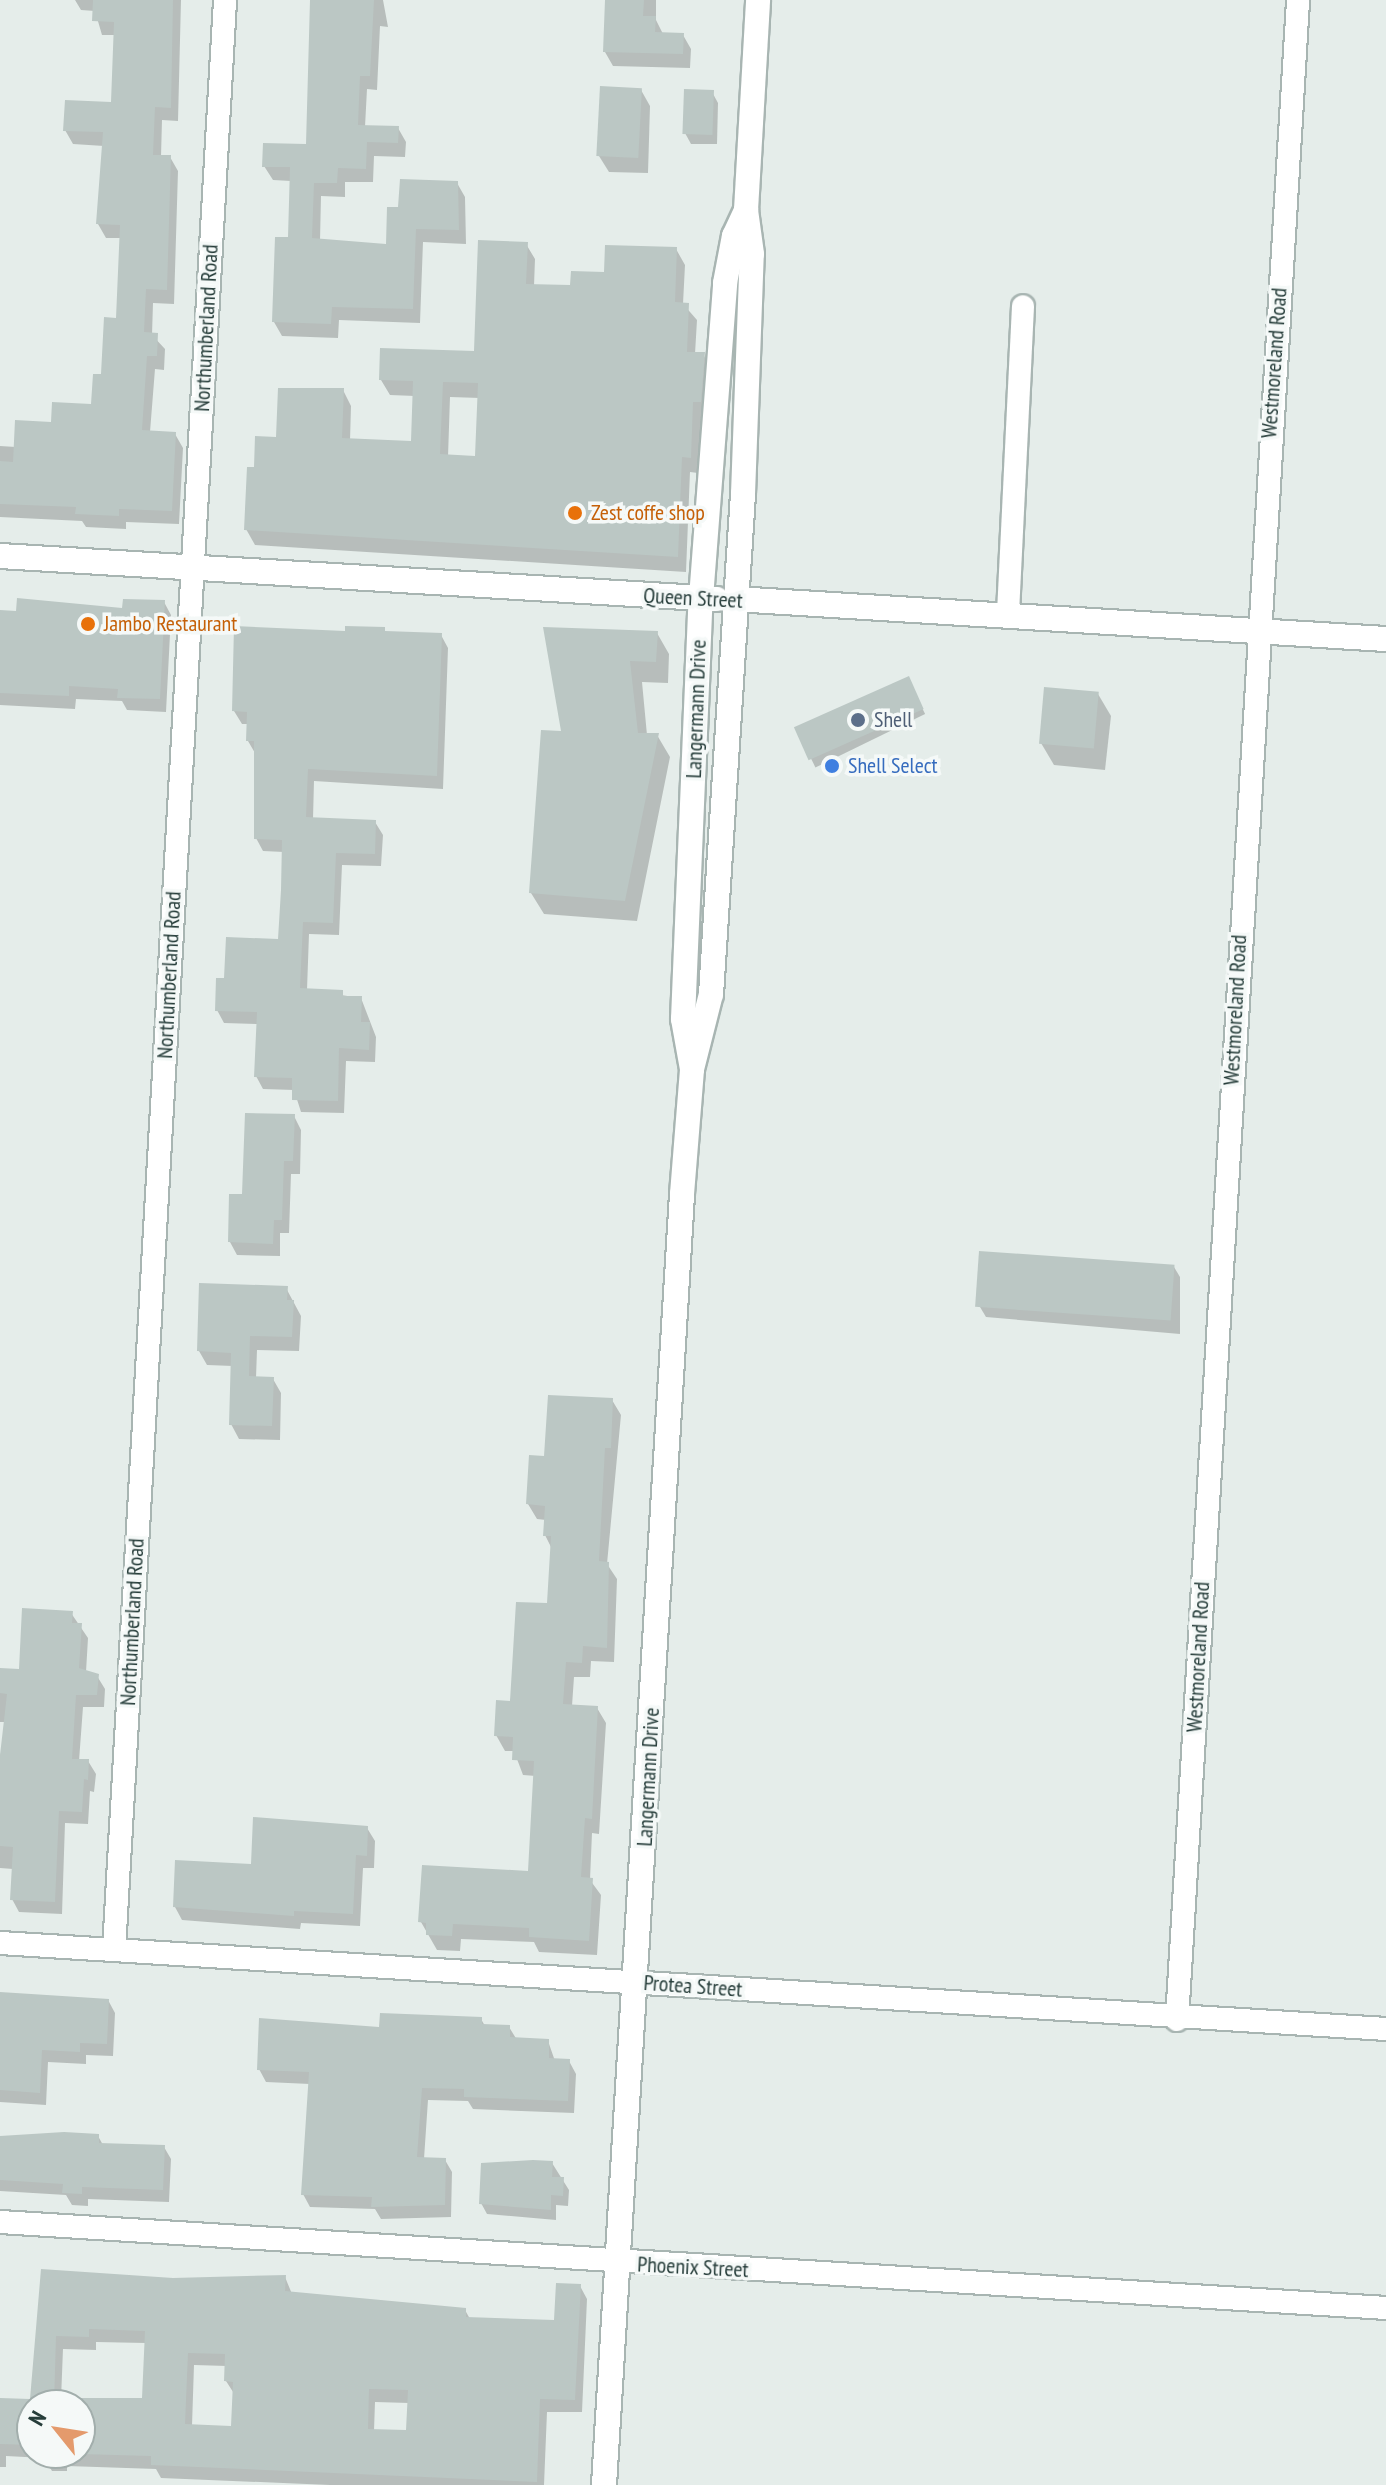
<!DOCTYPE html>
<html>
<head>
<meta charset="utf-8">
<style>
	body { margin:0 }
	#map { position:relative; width:1386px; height:2485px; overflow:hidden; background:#e5edea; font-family:"PT Sans Narrow",sans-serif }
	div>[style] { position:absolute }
	.shadow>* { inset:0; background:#0003; transform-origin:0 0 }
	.building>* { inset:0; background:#bbc7c4; transform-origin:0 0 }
	.roads { filter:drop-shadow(2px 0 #a8b5b2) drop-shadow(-2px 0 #a8b5b2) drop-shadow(0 2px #a8b5b2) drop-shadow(0 -2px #a8b5b2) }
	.minor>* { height:22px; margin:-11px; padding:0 11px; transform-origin:11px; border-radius:11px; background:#fff }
	.tertiary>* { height:24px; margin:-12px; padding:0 12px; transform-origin:12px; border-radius:12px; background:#fff }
	.secondary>* { height:24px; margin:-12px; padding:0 12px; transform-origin:12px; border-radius:12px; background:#fff }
	.dots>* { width:22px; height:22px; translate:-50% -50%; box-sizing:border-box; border:4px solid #f5f9f8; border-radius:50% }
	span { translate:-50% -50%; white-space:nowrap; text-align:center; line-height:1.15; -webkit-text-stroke:7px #f5f9f8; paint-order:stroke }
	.street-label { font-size:22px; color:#263d3a }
	.food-label { font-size:22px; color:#c56008 }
	.left { translate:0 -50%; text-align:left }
	.service-label { font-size:22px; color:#4e5e75 }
	.shop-label { font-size:22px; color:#366cbe }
	.north { position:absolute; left:16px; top:2389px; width:80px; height:80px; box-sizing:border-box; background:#f5f9f8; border:2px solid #a2aeac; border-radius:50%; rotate:300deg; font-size:22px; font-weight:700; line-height:32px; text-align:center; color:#263d3a }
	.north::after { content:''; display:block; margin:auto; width:28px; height:36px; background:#e49a6c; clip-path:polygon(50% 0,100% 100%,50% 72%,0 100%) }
</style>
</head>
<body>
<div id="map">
	<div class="shadow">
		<i style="clip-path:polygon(75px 0,181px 0,178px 121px,162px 120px,161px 157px,170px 157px,178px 171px,174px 304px,153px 303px,152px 335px,165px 349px,164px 370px,155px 369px,150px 432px,175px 434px,183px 448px,179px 524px,126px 522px,126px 529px,86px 527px,82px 521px,0 517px,0 446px,16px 447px,93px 406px,118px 320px,121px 238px,106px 238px,98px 224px,104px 146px,73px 144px,65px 130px,113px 104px,116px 35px,102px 35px,95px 11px,81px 10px)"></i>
		<i style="clip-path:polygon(312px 0,383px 0,388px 27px,380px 26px,377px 90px,367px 89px,365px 127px,398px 128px,406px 142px,405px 157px,374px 156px,373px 182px,345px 182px,345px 197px,321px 196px,320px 241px,388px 246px,400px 209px,457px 183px,465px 197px,466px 244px,423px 242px,420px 323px,339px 320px,338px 338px,282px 336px,274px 322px,290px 239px,291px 181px,273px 180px,264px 166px,308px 146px)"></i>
		<i style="clip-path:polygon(610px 0,656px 0,656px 20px,663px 34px,683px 35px,691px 49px,690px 68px,613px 66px,605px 52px)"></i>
		<i style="clip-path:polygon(641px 90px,650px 106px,648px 173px,609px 172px,599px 156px)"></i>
		<i style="clip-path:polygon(712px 92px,718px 103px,717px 144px,691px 144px,685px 133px)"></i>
		<i style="clip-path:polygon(evenodd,526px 244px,535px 259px,534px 286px,572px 287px,676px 249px,685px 265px,683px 304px,697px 320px,695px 354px,703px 354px,712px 370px,709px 417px,701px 417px,698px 473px,690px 472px,686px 572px,255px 545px,246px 529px,256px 469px,277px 439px,343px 390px,351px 406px,350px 441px,413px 443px,415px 396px,390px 395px,381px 380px,475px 353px,526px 244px,450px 397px,480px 398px,477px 458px,448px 457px,450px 397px)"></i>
		<i style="clip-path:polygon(164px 602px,171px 615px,166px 712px,127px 710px,122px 701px,76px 699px,75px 709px,0 705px,0 612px,124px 610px)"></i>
		<i style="clip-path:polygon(384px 629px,387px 634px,441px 635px,448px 648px,443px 789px,314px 781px,313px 819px,375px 822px,383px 835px,381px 866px,342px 865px,339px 935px,309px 934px,307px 990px,361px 998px,376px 1037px,375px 1062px,346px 1061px,344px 1113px,301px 1112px,294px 1090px,263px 1089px,256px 1076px,258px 1024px,224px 1023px,217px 1010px,226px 980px,280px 941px,284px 852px,263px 851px,256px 838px,255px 753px,248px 741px,248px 724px,242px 724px,234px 711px,346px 634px)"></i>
		<i style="clip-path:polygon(545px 629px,657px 633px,669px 654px,668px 683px,642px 682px,647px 735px,657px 735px,670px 757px,637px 921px,544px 914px,531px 893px,564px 733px)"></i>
		<i style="left:908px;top:679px;width:39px;height:122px;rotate:64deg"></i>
		<i style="clip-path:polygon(1098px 694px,1111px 716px,1105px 770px,1054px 765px,1041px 743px)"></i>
		<i style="clip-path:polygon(294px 1116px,301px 1130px,300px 1174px,291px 1174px,289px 1233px,280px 1233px,280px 1256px,237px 1255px,230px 1242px,244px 1196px)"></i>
		<i style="clip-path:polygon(1174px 1267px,1180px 1277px,1180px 1334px,986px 1317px,980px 1307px)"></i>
		<i style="clip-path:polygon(286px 1288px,301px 1316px,299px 1351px,257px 1350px,256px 1378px,273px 1379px,281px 1393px,280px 1440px,239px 1439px,231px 1424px,233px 1366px,207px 1365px,199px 1351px)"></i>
		<i style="clip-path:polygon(612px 1400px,621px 1415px,607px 1564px,617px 1579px,614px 1662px,591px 1661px,590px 1677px,574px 1677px,572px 1706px,597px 1708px,606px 1723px,599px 1834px,592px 1833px,590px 1880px,601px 1895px,597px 1955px,539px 1952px,534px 1942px,461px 1939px,460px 1951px,437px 1950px,421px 1922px,530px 1873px,536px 1776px,523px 1775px,514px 1751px,505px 1751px,496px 1735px,549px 1605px,552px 1549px,545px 1535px,546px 1520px,537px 1519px,528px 1504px,546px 1458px)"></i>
		<i style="clip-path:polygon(71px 1613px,88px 1638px,86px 1672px,97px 1676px,105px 1689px,104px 1707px,83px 1707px,79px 1761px,88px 1761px,96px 1774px,94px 1792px,90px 1791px,88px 1824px,65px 1823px,62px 1914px,19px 1912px,12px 1899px,13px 1869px,0 1868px,0 1757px,8px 1722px,0 1722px,0 1670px,20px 1671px)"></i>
		<i style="clip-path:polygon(367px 1828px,375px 1841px,374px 1868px,363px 1868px,360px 1926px,301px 1923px,300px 1929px,182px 1920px,175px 1907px,253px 1866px)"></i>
		<i style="clip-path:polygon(0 1994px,108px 2000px,115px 2013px,113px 2056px,86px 2055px,86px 2064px,48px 2062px,46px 2105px,0 2102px)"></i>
		<i style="clip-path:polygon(481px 2019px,485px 2026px,509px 2027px,517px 2040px,548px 2041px,555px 2061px,569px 2061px,576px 2074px,574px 2113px,473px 2109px,468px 2101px,428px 2100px,424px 2159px,445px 2160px,452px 2172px,451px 2217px,381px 2219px,375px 2209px,310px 2207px,303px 2194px,310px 2084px,266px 2082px,259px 2069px,381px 2029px)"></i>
		<i style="clip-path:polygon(98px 2136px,103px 2145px,164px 2147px,171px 2159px,169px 2202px,88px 2199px,88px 2206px,72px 2205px,66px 2195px,0 2191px,0 2137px)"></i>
		<i style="clip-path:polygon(552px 2163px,569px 2190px,568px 2206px,556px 2205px,556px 2220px,487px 2214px,481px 2203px)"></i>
		<i style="clip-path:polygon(evenodd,43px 2271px,173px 2280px,285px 2277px,292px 2294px,465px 2310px,470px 2319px,556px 2322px,580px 2286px,587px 2299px,582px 2412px,547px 2412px,544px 2485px,330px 2485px,161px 2478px,156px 2469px,67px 2466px,67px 2471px,52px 2471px,44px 2458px,6px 2456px,6px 2467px,0 2467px,0 2399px,32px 2399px,43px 2271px,96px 2342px,146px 2343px,144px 2400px,61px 2400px,63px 2349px,96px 2350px,96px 2342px,43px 2271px,194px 2365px,227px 2366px,226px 2381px,235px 2395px,233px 2428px,192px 2426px,194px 2365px,43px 2271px,375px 2402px,409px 2403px,408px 2432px,374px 2431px,375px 2402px,43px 2271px,32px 2405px,80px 2405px,80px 2453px,32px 2453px,32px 2405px)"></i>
	</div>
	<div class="building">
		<i style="clip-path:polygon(93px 0,173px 0,171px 108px,155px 107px,153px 155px,171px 155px,167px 290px,146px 289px,144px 332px,158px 333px,157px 356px,147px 356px,142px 430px,176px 432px,172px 511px,119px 509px,119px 516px,75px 514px,76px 507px,0 504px,0 461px,13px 462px,15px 420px,51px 422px,52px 402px,91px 404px,93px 374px,101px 374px,104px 317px,116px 318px,120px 225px,96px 224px,103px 132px,63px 131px,65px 100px,111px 102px,114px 22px,92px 21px)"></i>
		<i style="clip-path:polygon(310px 0,374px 0,370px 76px,360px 76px,358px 125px,399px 126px,398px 143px,367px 142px,366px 169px,338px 168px,337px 183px,314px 183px,312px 238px,386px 244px,387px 207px,398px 207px,400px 179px,458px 181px,459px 230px,416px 229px,413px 309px,332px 307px,331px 324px,272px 322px,275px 237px,288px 237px,290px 167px,262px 167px,263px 143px,306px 144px)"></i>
		<i style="clip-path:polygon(605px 0,644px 0,643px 16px,656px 16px,655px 32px,684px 33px,683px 54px,603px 52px)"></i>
		<i style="left:600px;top:86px;width:42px;height:70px;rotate:3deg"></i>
		<i style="left:684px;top:89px;width:30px;height:45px;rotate:2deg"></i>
		<i style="clip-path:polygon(evenodd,478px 240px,528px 242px,526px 284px,570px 285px,571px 271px,604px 272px,605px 245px,677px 247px,675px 302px,689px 303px,687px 352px,705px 352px,701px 402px,693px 402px,691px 458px,682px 457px,678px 557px,244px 530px,247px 467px,254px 467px,255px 436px,276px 437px,278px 388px,344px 388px,342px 438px,411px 441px,413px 381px,379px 380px,380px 348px,474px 351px,478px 240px,443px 382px,478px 383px,475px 456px,440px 454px,443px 382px)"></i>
		<i style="clip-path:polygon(17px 598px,122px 608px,123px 599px,165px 600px,160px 699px,117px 698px,118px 689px,69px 686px,69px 696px,0 693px,0 610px,16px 611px)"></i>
		<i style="clip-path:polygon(234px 626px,345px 631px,345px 626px,385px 627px,385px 631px,442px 633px,437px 776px,308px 769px,306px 817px,376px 820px,375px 854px,336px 853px,333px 923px,303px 922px,300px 988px,343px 990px,343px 996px,362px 996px,361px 1022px,370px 1022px,369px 1050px,339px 1048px,338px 1101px,292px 1100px,292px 1078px,254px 1077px,257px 1012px,215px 1011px,216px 978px,224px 978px,226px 937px,278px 939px,281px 890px,282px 840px,254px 839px,254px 741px,246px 741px,247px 712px,232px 711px)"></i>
		<i style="clip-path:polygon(543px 627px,658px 631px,656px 662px,630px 661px,638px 733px,659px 733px,625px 901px,529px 893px,541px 730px,561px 731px)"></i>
		<i style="left:909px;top:676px;width:36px;height:126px;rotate:66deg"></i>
		<i style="left:1044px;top:687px;width:55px;height:57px;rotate:5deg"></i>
		<i style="clip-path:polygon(245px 1113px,295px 1114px,293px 1161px,284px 1161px,282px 1220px,274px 1220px,273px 1244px,228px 1242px,229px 1194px,242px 1194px)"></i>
		<i style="left:979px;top:1251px;width:196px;height:56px;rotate:4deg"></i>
		<i style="clip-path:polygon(199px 1283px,288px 1286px,287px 1300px,294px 1300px,292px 1337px,250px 1336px,249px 1376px,274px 1377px,272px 1426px,229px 1425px,231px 1353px,197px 1351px)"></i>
		<i style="clip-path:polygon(548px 1395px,613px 1398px,611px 1448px,605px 1448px,599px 1561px,609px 1562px,607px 1648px,583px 1646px,582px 1663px,566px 1662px,563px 1704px,598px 1706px,592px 1819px,585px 1818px,581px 1877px,593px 1878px,589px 1941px,529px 1937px,529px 1928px,473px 1925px,453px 1924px,452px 1936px,426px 1935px,426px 1923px,418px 1922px,422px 1865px,528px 1871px,534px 1761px,512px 1760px,513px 1737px,494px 1736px,496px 1700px,510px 1701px,516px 1602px,547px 1603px,551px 1536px,543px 1536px,545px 1506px,526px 1504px,529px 1455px,544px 1456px)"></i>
		<i style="clip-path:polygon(22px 1608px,73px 1611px,72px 1623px,82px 1623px,79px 1668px,99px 1674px,97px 1695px,76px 1695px,72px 1759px,89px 1759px,88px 1780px,84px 1779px,82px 1812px,59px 1811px,55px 1902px,10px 1900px,13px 1847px,0 1846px,0 1755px,7px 1694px,0 1693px,0 1668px,19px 1669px)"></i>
		<i style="clip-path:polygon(253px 1817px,368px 1826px,367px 1856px,356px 1855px,353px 1914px,294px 1911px,294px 1916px,173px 1907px,175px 1860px,251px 1864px)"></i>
		<i style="clip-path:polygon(0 1992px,109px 1999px,107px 2044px,80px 2043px,80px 2052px,42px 2050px,40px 2093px,0 2090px)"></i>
		<i style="clip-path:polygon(380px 2013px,482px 2017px,482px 2024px,510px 2025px,510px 2037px,549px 2039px,549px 2058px,570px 2059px,568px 2101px,464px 2097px,464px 2089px,422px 2088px,417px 2157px,446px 2158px,445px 2205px,371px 2207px,372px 2197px,301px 2195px,309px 2072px,257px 2070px,259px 2018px,379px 2027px)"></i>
		<i style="clip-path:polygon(64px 2132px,99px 2134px,99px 2143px,165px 2145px,163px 2190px,82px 2187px,82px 2194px,62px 2193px,63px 2184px,0 2180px,0 2136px)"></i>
		<i style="clip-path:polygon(533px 2160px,553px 2161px,552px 2177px,564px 2177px,563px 2196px,551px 2195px,551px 2210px,479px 2204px,481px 2163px)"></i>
		<i style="clip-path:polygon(evenodd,41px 2269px,173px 2278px,286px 2275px,285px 2291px,466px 2308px,466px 2317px,554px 2320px,556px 2283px,581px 2284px,575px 2400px,540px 2399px,537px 2482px,151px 2465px,151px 2456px,80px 2454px,80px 2398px,142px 2398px,145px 2331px,89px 2329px,89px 2337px,56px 2336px,54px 2405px,32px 2405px,32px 2445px,0 2444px,0 2398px,30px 2399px,41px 2269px,188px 2353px,225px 2354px,224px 2381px,233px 2382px,231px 2426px,185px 2424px,188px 2353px,41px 2269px,369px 2389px,408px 2390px,406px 2430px,368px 2429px,369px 2389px)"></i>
	</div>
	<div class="roads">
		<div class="minor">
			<i style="left:1008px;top:613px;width:307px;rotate:-87.2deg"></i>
			<i style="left:0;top:1943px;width:1389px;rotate:3.55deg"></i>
			<i style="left:114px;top:1950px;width:1953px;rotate:-86.74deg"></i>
			<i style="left:1177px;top:2020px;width:2024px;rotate:-86.57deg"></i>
			<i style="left:0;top:2222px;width:1389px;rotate:3.55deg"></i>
		</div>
		<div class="tertiary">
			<i style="left:735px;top:599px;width:652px;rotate:3.52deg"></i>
		</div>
		<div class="secondary">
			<i style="left:0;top:556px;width:718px;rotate:3.43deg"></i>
			<i style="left:692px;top:1069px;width:51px;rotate:-100.2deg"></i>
			<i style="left:683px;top:1019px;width:421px;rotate:-87.6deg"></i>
			<i style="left:701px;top:598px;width:316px;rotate:-85.6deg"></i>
			<i style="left:725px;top:283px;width:48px;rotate:-79.2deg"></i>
			<i style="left:734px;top:236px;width:29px;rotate:-65deg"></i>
			<i style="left:604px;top:2485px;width:1293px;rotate:-86.54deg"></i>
			<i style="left:682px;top:1194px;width:125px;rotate:-85.4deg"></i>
			<i style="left:692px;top:1069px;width:77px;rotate:-75.8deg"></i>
			<i style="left:711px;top:994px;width:501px;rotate:-86.34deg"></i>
			<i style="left:743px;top:494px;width:240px;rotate:-87.9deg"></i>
			<i style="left:752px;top:254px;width:44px;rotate:-97.8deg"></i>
			<i style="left:746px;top:210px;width:210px;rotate:-86.7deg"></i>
		</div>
	</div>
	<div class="dots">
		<i style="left:575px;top:513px;background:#e8710a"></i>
		<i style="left:88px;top:624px;background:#e8710a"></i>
		<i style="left:858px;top:720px;background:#5c6f8a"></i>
		<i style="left:832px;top:766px;background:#3f7fe0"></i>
	</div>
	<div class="street-label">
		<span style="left:206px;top:328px;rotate:-87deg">Northumberland Road</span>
		<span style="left:1274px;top:363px;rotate:-86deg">Westmoreland Road</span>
		<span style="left:693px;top:598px;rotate:3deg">Queen Street</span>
		<span style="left:696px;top:709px;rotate:-88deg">Langermann Drive</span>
		<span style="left:169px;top:975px;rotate:-87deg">Northumberland Road</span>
		<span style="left:1235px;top:1010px;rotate:-87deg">Westmoreland Road</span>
		<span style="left:132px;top:1622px;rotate:-87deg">Northumberland Road</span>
		<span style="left:1198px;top:1657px;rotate:-87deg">Westmoreland Road</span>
		<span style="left:648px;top:1777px;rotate:-87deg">Langermann Drive</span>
		<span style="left:693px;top:1986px;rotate:4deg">Protea Street</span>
		<span style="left:693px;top:2267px;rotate:3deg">Phoenix Street</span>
	</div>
	<div class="food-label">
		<span class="left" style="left:591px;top:513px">Zest coffe shop</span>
		<span class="left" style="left:104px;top:624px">Jambo Restaurant</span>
	</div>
	<div class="service-label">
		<span class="left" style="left:874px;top:720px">Shell</span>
	</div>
	<div class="shop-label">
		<span class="left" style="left:848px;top:766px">Shell Select</span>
	</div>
	<div class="north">N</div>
</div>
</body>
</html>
